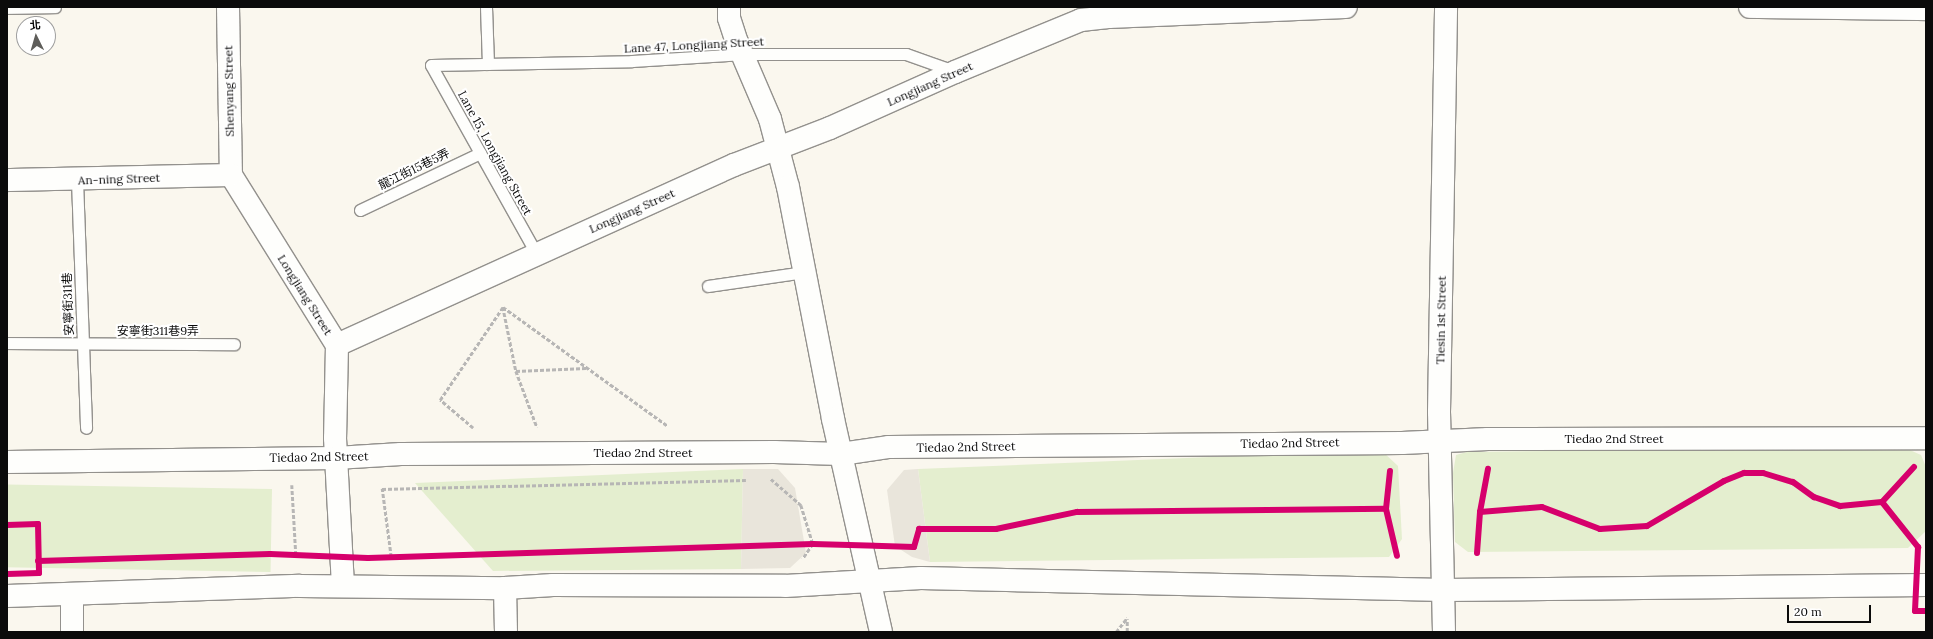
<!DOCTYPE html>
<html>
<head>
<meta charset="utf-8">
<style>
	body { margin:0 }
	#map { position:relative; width:1933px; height:639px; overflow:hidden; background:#faf7ee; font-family:Lora,"Noto Sans TC",serif }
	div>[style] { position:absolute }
	.green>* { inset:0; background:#e4eecf; transform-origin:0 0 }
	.plaza>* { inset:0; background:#e9e5db }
	.path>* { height:2.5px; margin-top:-1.25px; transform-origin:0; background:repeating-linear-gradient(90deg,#b7b6b5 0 4px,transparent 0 6px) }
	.roads { filter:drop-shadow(1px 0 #93918d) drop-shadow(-1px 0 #93918d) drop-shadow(0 1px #93918d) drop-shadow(0 -1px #93918d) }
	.service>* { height:11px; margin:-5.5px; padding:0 5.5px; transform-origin:5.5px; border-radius:5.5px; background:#fefefc }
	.minor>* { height:22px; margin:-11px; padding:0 11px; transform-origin:11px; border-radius:11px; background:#fefefc }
	.tertiary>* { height:22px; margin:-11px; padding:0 11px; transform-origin:11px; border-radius:11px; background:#fefefc }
	.cycleway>* { height:6px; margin:-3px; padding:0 3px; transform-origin:3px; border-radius:3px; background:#d6006c }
	span { translate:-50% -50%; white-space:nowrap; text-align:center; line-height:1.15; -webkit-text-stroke:4px #fff; paint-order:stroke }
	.street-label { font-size:12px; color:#0b0b0b }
	.frame { position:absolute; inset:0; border:8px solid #0b0b0b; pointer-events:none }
	.north { position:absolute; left:16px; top:16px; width:40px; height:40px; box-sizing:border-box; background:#fff; border:1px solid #9d9d9d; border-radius:50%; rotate:355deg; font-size:11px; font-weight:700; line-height:16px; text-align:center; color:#0b0b0b }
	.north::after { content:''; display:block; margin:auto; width:14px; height:18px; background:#5f5e5a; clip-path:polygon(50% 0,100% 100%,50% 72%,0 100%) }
	.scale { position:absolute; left:1787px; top:605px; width:84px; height:18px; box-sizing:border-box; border:2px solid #0b0b0b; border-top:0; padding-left:5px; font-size:12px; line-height:14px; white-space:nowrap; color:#0b0b0b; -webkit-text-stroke:3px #fff; paint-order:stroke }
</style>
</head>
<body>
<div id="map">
	<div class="green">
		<i style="clip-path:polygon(1903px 447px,1921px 455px,1926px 467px,1926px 531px,1908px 548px,1468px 552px,1455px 542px,1453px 473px,1456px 455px,1467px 452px)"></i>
		<i style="clip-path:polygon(1381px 450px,1398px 466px,1402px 539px,1389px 557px,930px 562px,918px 469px)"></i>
		<i style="clip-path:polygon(743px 469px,741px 569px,493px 571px,415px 483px)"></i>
		<i style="left:272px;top:489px;width:83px;height:265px;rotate:91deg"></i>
	</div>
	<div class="plaza">
		<i style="clip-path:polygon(743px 469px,778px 469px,795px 488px,806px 553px,790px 568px,741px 569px)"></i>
		<i style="clip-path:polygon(918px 469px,930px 562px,912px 557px,895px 546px,887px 490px,904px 470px)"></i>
	</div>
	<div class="path">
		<i style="left:503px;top:307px;width:203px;rotate:35.8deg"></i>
		<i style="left:503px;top:307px;width:65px;rotate:78.5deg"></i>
		<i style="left:516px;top:371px;width:60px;rotate:69.4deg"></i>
		<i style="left:516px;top:371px;width:70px;rotate:-2.5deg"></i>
		<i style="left:473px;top:428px;width:43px;rotate:-139.7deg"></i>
		<i style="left:440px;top:400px;width:112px;rotate:-55.9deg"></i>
		<i style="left:771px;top:479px;width:40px;rotate:41deg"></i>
		<i style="left:801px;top:505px;width:41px;rotate:72.9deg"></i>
		<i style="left:813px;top:544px;width:18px;rotate:124deg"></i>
		<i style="left:292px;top:485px;width:70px;rotate:86.7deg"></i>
		<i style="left:391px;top:557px;width:69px;rotate:-97.5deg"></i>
		<i style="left:382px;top:489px;width:364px;rotate:-1.4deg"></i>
		<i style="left:1116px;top:632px;width:18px;rotate:-52deg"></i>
		<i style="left:1127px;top:632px;width:13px;rotate:-90deg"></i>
	</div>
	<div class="roads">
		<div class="service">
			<i style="left:486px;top:7px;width:57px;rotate:88deg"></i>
			<i style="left:7px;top:8px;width:48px;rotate:-1.2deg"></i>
			<i style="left:77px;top:180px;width:248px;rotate:87.9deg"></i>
			<i style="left:360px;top:210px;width:133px;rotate:-25.4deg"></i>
			<i style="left:536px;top:253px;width:215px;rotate:-119.2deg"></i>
			<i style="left:431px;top:65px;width:201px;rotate:-1.1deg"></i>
			<i style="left:632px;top:61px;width:112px;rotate:-3.6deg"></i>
			<i style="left:744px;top:54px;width:162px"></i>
			<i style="left:906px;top:54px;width:51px;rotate:19.5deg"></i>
			<i style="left:708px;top:286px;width:97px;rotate:-8.3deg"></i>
			<i style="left:7px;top:343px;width:227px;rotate:0.3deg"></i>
		</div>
		<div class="minor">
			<i style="left:228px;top:7px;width:168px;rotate:89deg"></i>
			<i style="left:1750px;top:7px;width:176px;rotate:0.7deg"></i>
			<i style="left:1108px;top:17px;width:238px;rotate:-2.4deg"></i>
			<i style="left:231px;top:175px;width:200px;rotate:58.1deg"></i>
			<i style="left:337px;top:345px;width:436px;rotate:-24.4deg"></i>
			<i style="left:734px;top:165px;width:103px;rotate:-21.1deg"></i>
			<i style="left:830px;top:128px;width:137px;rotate:-24.1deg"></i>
			<i style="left:955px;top:72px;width:136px;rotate:-22.4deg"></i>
			<i style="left:1081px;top:20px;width:27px;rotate:-6deg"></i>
			<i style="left:1108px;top:17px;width:10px;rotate:-90deg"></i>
			<i style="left:7px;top:180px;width:224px;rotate:-1.3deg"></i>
			<i style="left:337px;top:345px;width:93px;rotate:91.2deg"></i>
			<i style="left:335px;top:438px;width:148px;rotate:86.9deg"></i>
			<i style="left:7px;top:462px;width:329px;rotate:-0.7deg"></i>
			<i style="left:336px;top:458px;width:65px;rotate:-3.5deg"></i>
			<i style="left:401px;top:454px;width:373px;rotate:-0.3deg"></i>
			<i style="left:774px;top:452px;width:67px;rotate:1.7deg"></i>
			<i style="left:841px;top:454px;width:49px;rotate:-8.3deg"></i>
			<i style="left:889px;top:447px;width:513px;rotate:-0.45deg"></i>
			<i style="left:1402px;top:443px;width:86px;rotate:-2.7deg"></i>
			<i style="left:1488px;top:439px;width:438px;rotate:-0.1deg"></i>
			<i style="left:505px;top:588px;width:44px;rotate:88.7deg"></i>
			<i style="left:72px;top:594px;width:38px;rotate:90deg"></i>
			<i style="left:7px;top:596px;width:293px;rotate:-2deg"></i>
			<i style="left:300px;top:586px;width:205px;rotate:0.6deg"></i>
			<i style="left:505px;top:588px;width:48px;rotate:-3.6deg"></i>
			<i style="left:553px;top:585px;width:232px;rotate:0.2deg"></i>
			<i style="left:785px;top:586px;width:136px;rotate:-3.4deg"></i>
			<i style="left:921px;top:578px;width:523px;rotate:1.31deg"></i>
			<i style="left:1444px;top:590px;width:482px;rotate:-0.6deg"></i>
			<i style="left:1444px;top:632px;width:220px;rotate:-91.3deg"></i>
			<i style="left:1439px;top:412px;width:405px;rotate:-89deg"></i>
		</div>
		<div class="tertiary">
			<i style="left:729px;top:7px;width:11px;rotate:90deg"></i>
			<i style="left:729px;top:18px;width:25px;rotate:72deg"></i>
			<i style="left:737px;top:42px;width:84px;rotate:66.8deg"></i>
			<i style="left:770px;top:119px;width:70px;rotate:75.2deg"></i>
			<i style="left:788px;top:187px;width:236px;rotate:79deg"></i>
			<i style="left:833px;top:419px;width:218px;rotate:77.3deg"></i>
		</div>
	</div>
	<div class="cycleway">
		<i style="left:1914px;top:467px;width:47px;rotate:132.4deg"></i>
		<i style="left:1882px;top:502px;width:58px;rotate:51.3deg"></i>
		<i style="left:1918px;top:547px;width:64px;rotate:92.7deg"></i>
		<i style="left:1915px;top:611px;width:11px"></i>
		<i style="left:1390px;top:471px;width:38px;rotate:96deg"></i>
		<i style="left:1386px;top:509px;width:48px;rotate:76.8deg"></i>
		<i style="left:1480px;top:512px;width:62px;rotate:-4.6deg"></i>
		<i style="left:1542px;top:507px;width:62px;rotate:20.8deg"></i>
		<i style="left:1600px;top:529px;width:47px;rotate:-3.7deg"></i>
		<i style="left:1647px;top:526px;width:89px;rotate:-30.3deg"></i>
		<i style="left:1724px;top:481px;width:22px;rotate:-22deg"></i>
		<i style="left:1744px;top:473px;width:19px"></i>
		<i style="left:1763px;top:473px;width:31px;rotate:17deg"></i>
		<i style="left:1793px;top:482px;width:26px;rotate:36deg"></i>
		<i style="left:1814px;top:497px;width:28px;rotate:19deg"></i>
		<i style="left:1840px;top:506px;width:42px;rotate:-5.4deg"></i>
		<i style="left:7px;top:525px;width:31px;rotate:-2deg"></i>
		<i style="left:38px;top:524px;width:49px;rotate:88.8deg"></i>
		<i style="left:39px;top:573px;width:32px;rotate:178deg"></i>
		<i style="left:1477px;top:553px;width:41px;rotate:-85.8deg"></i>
		<i style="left:1480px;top:512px;width:44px;rotate:-79.5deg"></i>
		<i style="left:38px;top:561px;width:232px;rotate:-1.7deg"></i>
		<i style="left:270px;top:554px;width:98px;rotate:2.3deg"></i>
		<i style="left:368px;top:558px;width:445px;rotate:-1.8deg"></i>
		<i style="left:813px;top:544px;width:101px;rotate:1.7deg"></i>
		<i style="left:914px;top:547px;width:19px;rotate:-74deg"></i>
		<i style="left:919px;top:529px;width:77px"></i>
		<i style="left:996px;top:529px;width:83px;rotate:-11.9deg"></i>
		<i style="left:1077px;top:512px;width:309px;rotate:-0.6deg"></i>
	</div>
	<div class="street-label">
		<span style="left:694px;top:45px;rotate:-3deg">Lane 47, Longjiang Street</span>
		<span style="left:930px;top:84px;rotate:-24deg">Longjiang Street</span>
		<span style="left:229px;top:91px;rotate:-91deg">Shenyang Street</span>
		<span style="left:495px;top:153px;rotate:61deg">Lane 15, Longjiang Street</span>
		<span style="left:414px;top:169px;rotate:-26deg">龍江街15巷5弄</span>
		<span style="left:119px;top:179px;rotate:-2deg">An-ning Street</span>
		<span style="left:632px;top:211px;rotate:-24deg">Longjiang Street</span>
		<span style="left:305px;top:295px;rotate:58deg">Longjiang Street</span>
		<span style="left:68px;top:304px;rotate:-92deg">安寧街311巷</span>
		<span style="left:1441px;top:320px;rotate:-89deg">Tiesin 1st Street</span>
		<span style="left:158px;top:331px">安寧街311巷9弄</span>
		<span style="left:1614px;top:439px">Tiedao 2nd Street</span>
		<span style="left:1290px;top:443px;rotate:-1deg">Tiedao 2nd Street</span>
		<span style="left:966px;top:447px;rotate:-1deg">Tiedao 2nd Street</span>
		<span style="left:643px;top:453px">Tiedao 2nd Street</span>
		<span style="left:319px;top:457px;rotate:-1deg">Tiedao 2nd Street</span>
	</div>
	<div class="frame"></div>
	<div class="north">北</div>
	<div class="scale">20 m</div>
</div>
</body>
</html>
